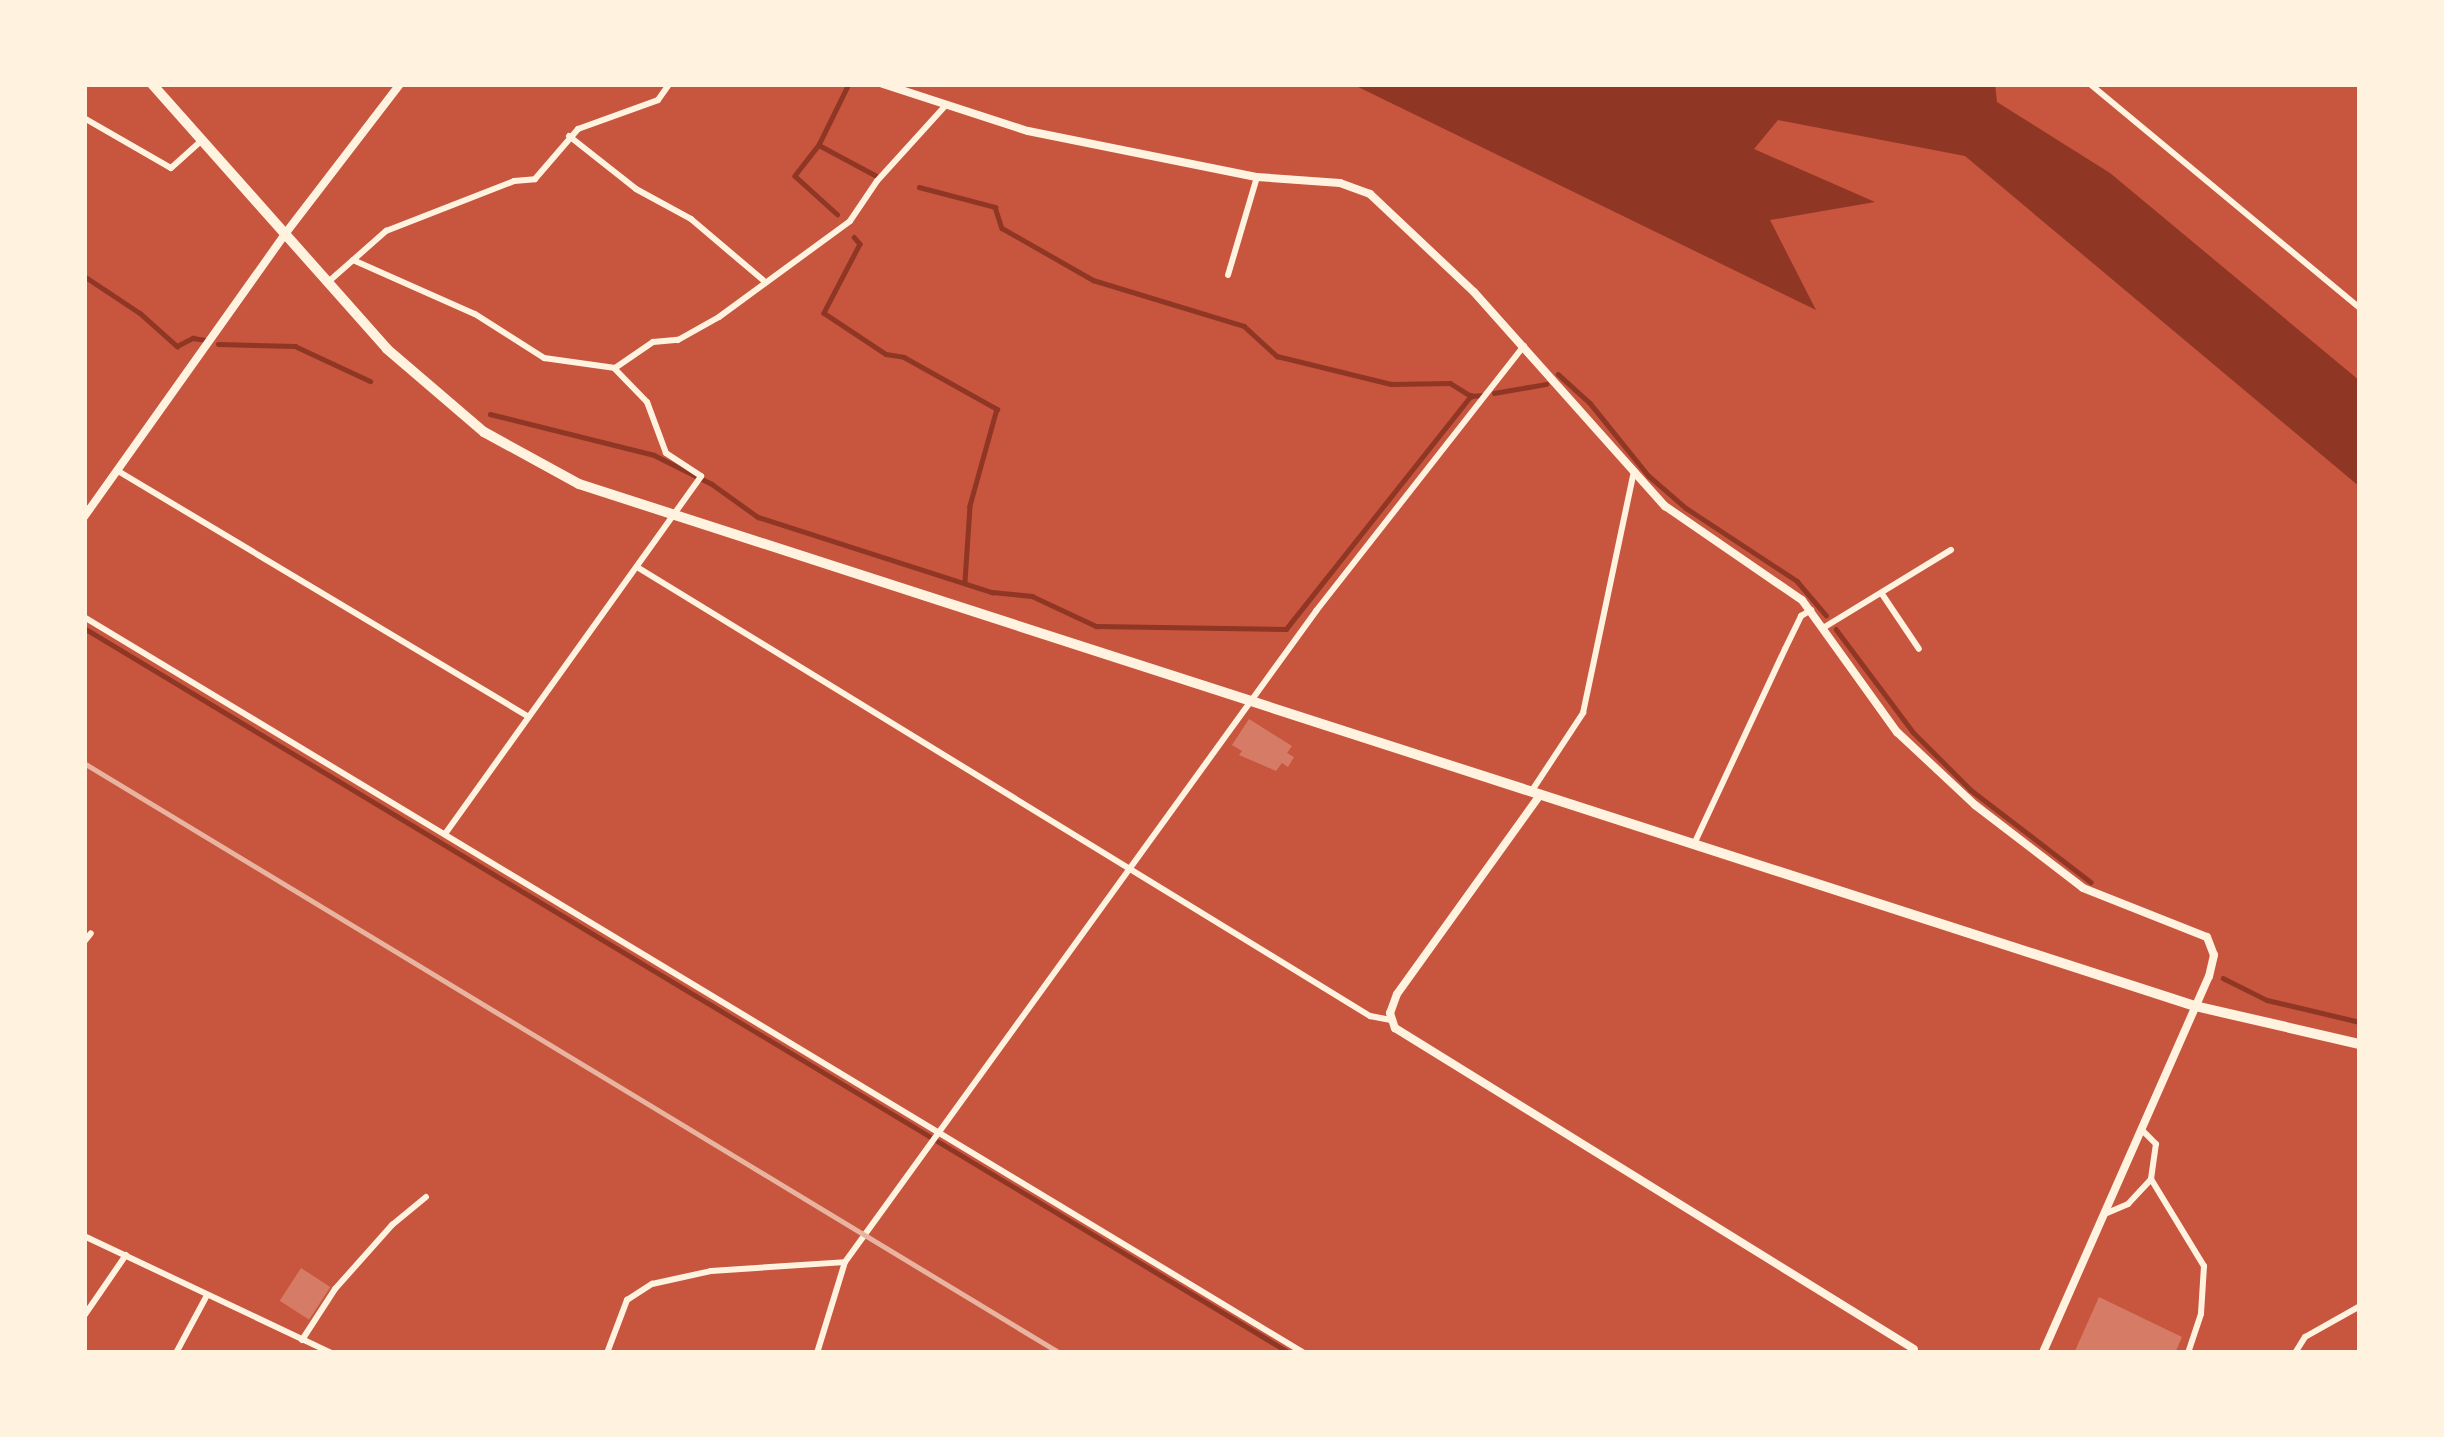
<!DOCTYPE html>
<html>
<head>
<meta charset="utf-8">
<style>
	body { margin:0 }
	#map { position:relative; width:2444px; height:1437px; overflow:hidden; background:#c8553d; font-family:Cabin,sans-serif }
	div>[style] { position:absolute }
	.water>* { inset:0; background:#8f3625 }
	.stream>* { height:4.5px; margin:-2.25px; padding:0 2.25px; transform-origin:2.25px; border-radius:2.25px; background:#8f3625 }
	.building>* { inset:0; background:#d67c66; transform-origin:0 0 }
	.minor>* { height:6px; margin:-3px; padding:0 3px; transform-origin:3px; border-radius:3px; background:#fff3e0 }
	.tertiary>* { height:8px; margin:-4px; padding:0 4px; transform-origin:4px; border-radius:4px; background:#fff3e0 }
	.primary>* { height:10px; margin:-5px; padding:0 5px; transform-origin:5px; border-radius:5px; background:#fff3e0 }
	.rail>* { height:4.5px; margin:-2.25px; padding:0 2.25px; transform-origin:2.25px; border-radius:2.25px; background:#e9b49f }
	span { translate:-50% -50%; white-space:nowrap; text-align:center; line-height:1.15; -webkit-text-stroke:10px #fff3e0; paint-order:stroke }
	.frame { position:absolute; inset:0; border:87px solid #fff3e0; pointer-events:none }
</style>
</head>
<body>
<div id="map">
	<div class="water">
		<i style="clip-path:polygon(1352px 84px,1995px 84px,1997px 102px,2110px 173px,2360px 381px,2360px 487px,1965px 156px,1778px 120px,1754px 149px,1875px 202px,1770px 220px,1816px 310px)"></i>
	</div>
	<div class="stream">
		<i style="left:849px;top:84px;width:68px;rotate:116.2deg"></i>
		<i style="left:819px;top:145px;width:64px;rotate:28.2deg"></i>
		<i style="left:819px;top:145px;width:39px;rotate:128deg"></i>
		<i style="left:795px;top:176px;width:57px;rotate:42.1deg"></i>
		<i style="left:919px;top:187px;width:79px;rotate:14.7deg"></i>
		<i style="left:995px;top:207px;width:22px;rotate:72deg"></i>
		<i style="left:1002px;top:228px;width:105px;rotate:29.7deg"></i>
		<i style="left:1093px;top:280px;width:158px;rotate:16.9deg"></i>
		<i style="left:1244px;top:326px;width:45px;rotate:42.3deg"></i>
		<i style="left:1277px;top:356px;width:117px;rotate:13.8deg"></i>
		<i style="left:1391px;top:384px;width:59px;rotate:-1deg"></i>
		<i style="left:1450px;top:383px;width:25px;rotate:32deg"></i>
		<i style="left:854px;top:237px;width:9px;rotate:49deg"></i>
		<i style="left:860px;top:244px;width:78px;rotate:117.6deg"></i>
		<i style="left:824px;top:313px;width:74px;rotate:33.5deg"></i>
		<i style="left:886px;top:354px;width:18px;rotate:9deg"></i>
		<i style="left:904px;top:357px;width:107px;rotate:29.2deg"></i>
		<i style="left:997px;top:409px;width:101px;rotate:105.6deg"></i>
		<i style="left:970px;top:506px;width:76px;rotate:93.8deg"></i>
		<i style="left:84px;top:276px;width:67px;rotate:33.5deg"></i>
		<i style="left:140px;top:313px;width:50px;rotate:41.7deg"></i>
		<i style="left:177px;top:346px;width:18px;rotate:-27deg"></i>
		<i style="left:193px;top:338px;width:13px;rotate:9deg"></i>
		<i style="left:218px;top:344px;width:77px;rotate:1.5deg"></i>
		<i style="left:295px;top:346px;width:83px;rotate:25deg"></i>
		<i style="left:1558px;top:374px;width:43px;rotate:42.2deg"></i>
		<i style="left:1590px;top:403px;width:94px;rotate:51.1deg"></i>
		<i style="left:1649px;top:476px;width:49px;rotate:40.9deg"></i>
		<i style="left:1686px;top:508px;width:133px;rotate:33.3deg"></i>
		<i style="left:1797px;top:581px;width:45px;rotate:49.5deg"></i>
		<i style="left:1494px;top:393px;width:53px;rotate:-9.8deg"></i>
		<i style="left:490px;top:414px;width:169px;rotate:14deg"></i>
		<i style="left:654px;top:455px;width:65px;rotate:26.6deg"></i>
		<i style="left:712px;top:484px;width:57px;rotate:35.7deg"></i>
		<i style="left:758px;top:517px;width:246px;rotate:17.8deg"></i>
		<i style="left:992px;top:592px;width:40px;rotate:5.7deg"></i>
		<i style="left:1032px;top:596px;width:71px;rotate:25.1deg"></i>
		<i style="left:1096px;top:626px;width:190px;rotate:0.9deg"></i>
		<i style="left:1286px;top:629px;width:298px;rotate:-51.6deg"></i>
		<i style="left:1471px;top:396px;width:12px;rotate:-5deg"></i>
		<i style="left:84px;top:628px;width:1407px;rotate:31.01deg"></i>
		<i style="left:1836px;top:629px;width:129px;rotate:53.2deg"></i>
		<i style="left:1913px;top:732px;width:82px;rotate:45deg"></i>
		<i style="left:1971px;top:790px;width:151px;rotate:37.5deg"></i>
		<i style="left:2223px;top:978px;width:49px;rotate:26.6deg"></i>
		<i style="left:2267px;top:1000px;width:96px;rotate:13.3deg"></i>
	</div>
	<div class="building">
		<i style="clip-path:polygon(1249px 719px,1292px 746px,1287px 753px,1294px 757px,1288px 767px,1282px 763px,1276px 771px,1239px 755px,1242px 751px,1232px 745px)"></i>
		<i style="left:301px;top:1268px;width:35px;height:39px;rotate:33deg"></i>
		<i style="clip-path:polygon(2099px 1297px,2182px 1337px,2175px 1353px,2074px 1353px)"></i>
	</div>
	<div class="minor">
		<i style="left:2090px;top:84px;width:351px;rotate:39.7deg"></i>
		<i style="left:84px;top:118px;width:100px;rotate:29.9deg"></i>
		<i style="left:171px;top:168px;width:40px;rotate:-42deg"></i>
		<i style="left:569px;top:136px;width:85px;rotate:38.3deg"></i>
		<i style="left:636px;top:189px;width:63px;rotate:28.6deg"></i>
		<i style="left:691px;top:219px;width:94px;rotate:40.3deg"></i>
		<i style="left:353px;top:260px;width:133px;rotate:23.9deg"></i>
		<i style="left:475px;top:314px;width:82px;rotate:32.5deg"></i>
		<i style="left:544px;top:358px;width:72px;rotate:8deg"></i>
		<i style="left:615px;top:368px;width:46px;rotate:-34.4deg"></i>
		<i style="left:653px;top:342px;width:25px;rotate:-5deg"></i>
		<i style="left:678px;top:340px;width:47px;rotate:-29.3deg"></i>
		<i style="left:719px;top:317px;width:162px;rotate:-36.2deg"></i>
		<i style="left:850px;top:221px;width:48px;rotate:-56deg"></i>
		<i style="left:877px;top:181px;width:103px;rotate:-47.8deg"></i>
		<i style="left:1228px;top:275px;width:102px;rotate:-73.5deg"></i>
		<i style="left:327px;top:283px;width:79px;rotate:-41.4deg"></i>
		<i style="left:386px;top:231px;width:137px;rotate:-21.3deg"></i>
		<i style="left:514px;top:181px;width:21px;rotate:-5deg"></i>
		<i style="left:535px;top:179px;width:66px;rotate:-49.3deg"></i>
		<i style="left:578px;top:129px;width:85px;rotate:-19.9deg"></i>
		<i style="left:658px;top:100px;width:19px;rotate:-55deg"></i>
		<i style="left:118px;top:471px;width:477px;rotate:30.9deg"></i>
		<i style="left:637px;top:567px;width:860px;rotate:31.49deg"></i>
		<i style="left:1370px;top:1016px;width:20px;rotate:11deg"></i>
		<i style="left:1882px;top:594px;width:66px;rotate:56.1deg"></i>
		<i style="left:84px;top:617px;width:1425px;rotate:31.1deg"></i>
		<i style="left:1823px;top:628px;width:150px;rotate:-31.4deg"></i>
		<i style="left:1531px;top:792px;width:95px;rotate:-56.6deg"></i>
		<i style="left:1583px;top:713px;width:247px;rotate:-78.1deg"></i>
		<i style="left:445px;top:834px;width:440px;rotate:-54.4deg"></i>
		<i style="left:701px;top:476px;width:42px;rotate:-146.7deg"></i>
		<i style="left:666px;top:453px;width:54px;rotate:-110.4deg"></i>
		<i style="left:647px;top:402px;width:46px;rotate:-134.1deg"></i>
		<i style="left:1695px;top:842px;width:213px;rotate:-65deg"></i>
		<i style="left:1785px;top:649px;width:37px;rotate:-64deg"></i>
		<i style="left:1801px;top:616px;width:12px;rotate:-31deg"></i>
		<i style="left:84px;top:942px;width:11px;rotate:-52deg"></i>
		<i style="left:2151px;top:1179px;width:102px;rotate:58.7deg"></i>
		<i style="left:2204px;top:1266px;width:48px;rotate:93.6deg"></i>
		<i style="left:2201px;top:1314px;width:41px;rotate:108.4deg"></i>
		<i style="left:2107px;top:1213px;width:23px;rotate:-23deg"></i>
		<i style="left:2128px;top:1204px;width:34px;rotate:-47deg"></i>
		<i style="left:2151px;top:1179px;width:35px;rotate:-82deg"></i>
		<i style="left:2156px;top:1144px;width:20px;rotate:-135deg"></i>
		<i style="left:84px;top:1236px;width:274px;rotate:25.3deg"></i>
		<i style="left:84px;top:1316px;width:74px;rotate:-55.5deg"></i>
		<i style="left:302px;top:1340px;width:61px;rotate:-57.1deg"></i>
		<i style="left:335px;top:1289px;width:86px;rotate:-48.3deg"></i>
		<i style="left:392px;top:1225px;width:44px;rotate:-39.5deg"></i>
		<i style="left:176px;top:1353px;width:64px;rotate:-61.8deg"></i>
		<i style="left:607px;top:1353px;width:57px;rotate:-69.3deg"></i>
		<i style="left:627px;top:1300px;width:30px;rotate:-33deg"></i>
		<i style="left:652px;top:1284px;width:60px;rotate:-12.4deg"></i>
		<i style="left:711px;top:1271px;width:134px;rotate:-3.8deg"></i>
		<i style="left:817px;top:1353px;width:95px;rotate:-72.9deg"></i>
		<i style="left:845px;top:1262px;width:804px;rotate:-54.11deg"></i>
		<i style="left:1316px;top:611px;width:337px;rotate:-51.9deg"></i>
		<i style="left:2295px;top:1353px;width:19px;rotate:-58deg"></i>
		<i style="left:2305px;top:1337px;width:63px;rotate:-29.4deg"></i>
	</div>
	<div class="tertiary">
		<i style="left:883px;top:84px;width:152px;rotate:18deg"></i>
		<i style="left:1028px;top:131px;width:234px;rotate:11.4deg"></i>
		<i style="left:1257px;top:177px;width:83px;rotate:4.1deg"></i>
		<i style="left:1340px;top:183px;width:32px;rotate:20deg"></i>
		<i style="left:1370px;top:194px;width:143px;rotate:43.3deg"></i>
		<i style="left:1474px;top:292px;width:287px;rotate:48.3deg"></i>
		<i style="left:1665px;top:506px;width:166px;rotate:34.5deg"></i>
		<i style="left:1802px;top:600px;width:163px;rotate:54.3deg"></i>
		<i style="left:1897px;top:732px;width:107px;rotate:43.1deg"></i>
		<i style="left:1975px;top:805px;width:136px;rotate:37.5deg"></i>
		<i style="left:2083px;top:888px;width:133px;rotate:21.6deg"></i>
		<i style="left:2207px;top:937px;width:19px;rotate:69deg"></i>
		<i style="left:2214px;top:955px;width:22px;rotate:103deg"></i>
		<i style="left:2209px;top:976px;width:412px;rotate:113.8deg"></i>
		<i style="left:84px;top:517px;width:347px;rotate:-54.6deg"></i>
		<i style="left:285px;top:234px;width:189px;rotate:-52.5deg"></i>
		<i style="left:1540px;top:795px;width:245px;rotate:125.7deg"></i>
		<i style="left:1397px;top:994px;width:20px;rotate:110deg"></i>
		<i style="left:1390px;top:1013px;width:16px;rotate:72deg"></i>
		<i style="left:1395px;top:1028px;width:610px;rotate:31.74deg"></i>
	</div>
	<div class="primary">
		<i style="left:152px;top:84px;width:354px;rotate:48.4deg"></i>
		<i style="left:387px;top:349px;width:128px;rotate:40.6deg"></i>
		<i style="left:484px;top:432px;width:108px;rotate:28.7deg"></i>
		<i style="left:579px;top:484px;width:1698px;rotate:17.9deg"></i>
		<i style="left:2195px;top:1006px;width:169px;rotate:13deg"></i>
	</div>
	<div class="rail">
		<i style="left:84px;top:763px;width:1140px;rotate:31.15deg"></i>
	</div>
	<div class="frame"></div>
</div>
</body>
</html>
